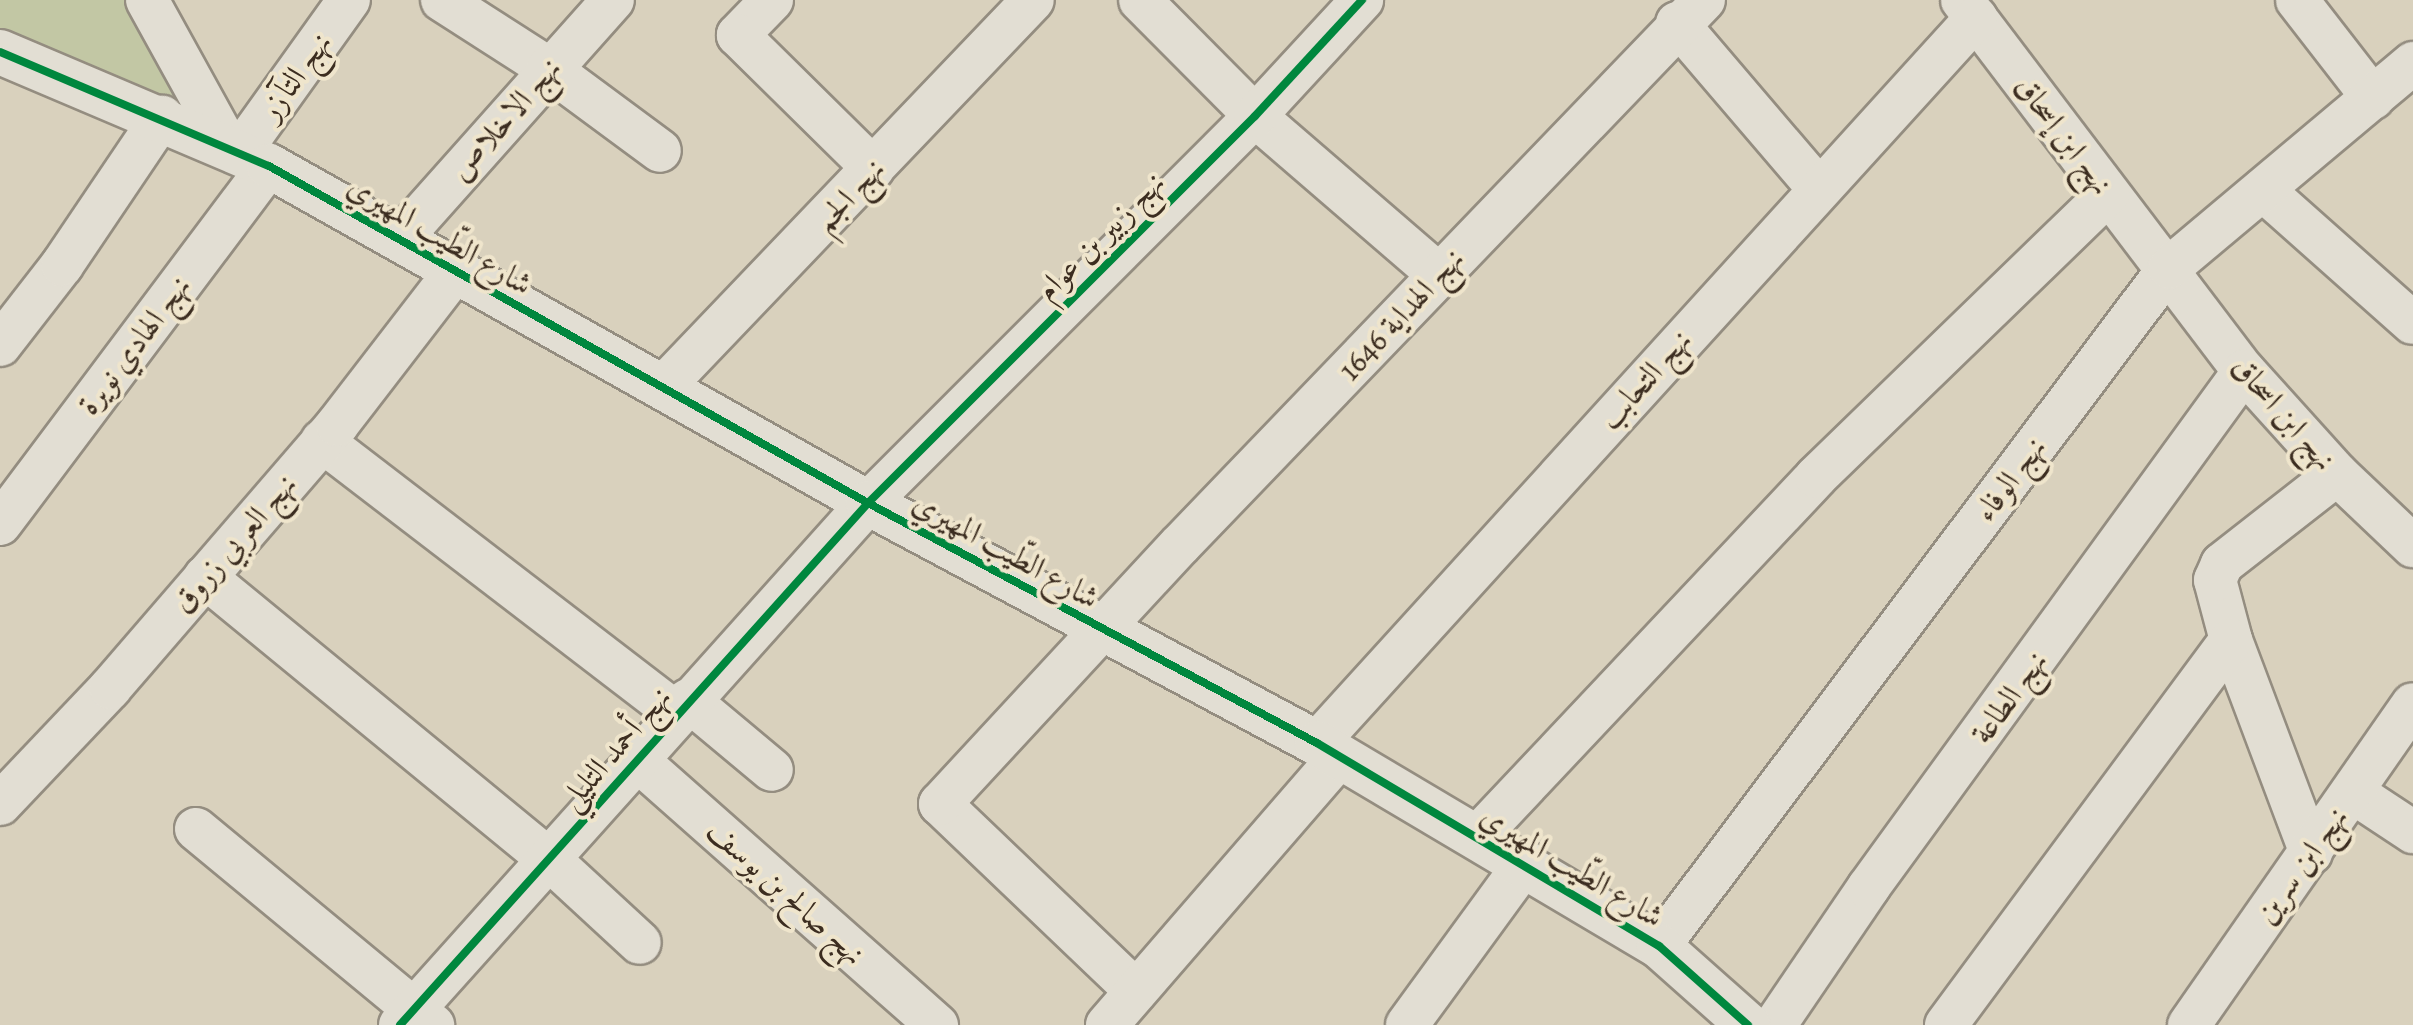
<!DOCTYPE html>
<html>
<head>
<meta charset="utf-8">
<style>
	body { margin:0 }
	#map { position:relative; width:2413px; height:1025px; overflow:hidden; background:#d9d1bd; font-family:Alegreya,Amiri,serif }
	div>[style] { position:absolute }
	.green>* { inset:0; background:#c2c7a4 }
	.roads { filter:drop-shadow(2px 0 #948d80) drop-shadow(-2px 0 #948d80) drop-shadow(0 2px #948d80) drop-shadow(0 -2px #948d80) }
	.minor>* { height:42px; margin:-21px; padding:0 21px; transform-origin:21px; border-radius:21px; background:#e2ded3 }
	.tertiary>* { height:44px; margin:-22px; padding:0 22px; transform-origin:22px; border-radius:22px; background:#e2ded3 }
	.cycleway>* { height:8px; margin:-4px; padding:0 4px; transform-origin:4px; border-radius:4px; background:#00873e }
	span { translate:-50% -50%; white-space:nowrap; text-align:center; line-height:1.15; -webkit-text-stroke:8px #efe5cc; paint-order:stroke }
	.street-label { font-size:32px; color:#3c2d20 }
</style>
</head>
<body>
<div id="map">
	<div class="green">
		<i style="clip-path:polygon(0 0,139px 0,215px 126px,0 35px)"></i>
	</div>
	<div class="roads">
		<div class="minor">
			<i style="left:147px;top:0;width:168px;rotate:61.1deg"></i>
			<i style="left:442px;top:0;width:126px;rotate:32.7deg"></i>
			<i style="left:548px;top:68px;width:139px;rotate:36.5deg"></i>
			<i style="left:772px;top:0;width:49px;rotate:134.2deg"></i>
			<i style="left:738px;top:35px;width:190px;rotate:44.6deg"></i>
			<i style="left:1140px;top:0;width:163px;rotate:45.2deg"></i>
			<i style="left:1255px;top:116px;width:242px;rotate:40.8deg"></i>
			<i style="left:1962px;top:0;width:466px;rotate:52.8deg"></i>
			<i style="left:2244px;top:371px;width:139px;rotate:47.9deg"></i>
			<i style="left:2337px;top:474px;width:105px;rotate:43.5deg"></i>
			<i style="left:2297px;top:0;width:124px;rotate:52.2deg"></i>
			<i style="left:1677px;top:23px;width:217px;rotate:49.5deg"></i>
			<i style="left:240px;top:152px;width:187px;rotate:-54.4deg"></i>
			<i style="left:2263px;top:190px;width:200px;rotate:41.6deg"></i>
			<i style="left:400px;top:239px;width:320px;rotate:-48.3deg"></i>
			<i style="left:0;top:345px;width:101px;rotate:-52.2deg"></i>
			<i style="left:62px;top:265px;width:179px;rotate:-56deg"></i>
			<i style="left:663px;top:387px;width:535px;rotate:-46.29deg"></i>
			<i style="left:322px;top:441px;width:447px;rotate:37.5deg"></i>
			<i style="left:0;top:524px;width:448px;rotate:-53.1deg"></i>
			<i style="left:205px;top:577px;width:446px;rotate:39.4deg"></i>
			<i style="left:550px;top:860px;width:122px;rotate:42.7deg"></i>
			<i style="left:688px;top:700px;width:109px;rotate:39.8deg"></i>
			<i style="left:1317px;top:743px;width:980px;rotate:-47.73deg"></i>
			<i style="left:636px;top:759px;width:402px;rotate:41.5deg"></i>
			<i style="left:2354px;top:793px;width:71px;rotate:33.5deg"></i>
			<i style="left:0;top:804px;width:160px;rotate:-46.5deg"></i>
			<i style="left:110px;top:688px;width:347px;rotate:-49.2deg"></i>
			<i style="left:337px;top:425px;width:193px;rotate:-52.4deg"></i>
			<i style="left:196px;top:829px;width:308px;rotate:39.6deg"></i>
			<i style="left:1478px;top:836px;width:493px;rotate:-46.7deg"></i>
			<i style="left:1816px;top:477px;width:407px;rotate:-44.1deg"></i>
			<i style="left:2311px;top:853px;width:228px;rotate:-110.6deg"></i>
			<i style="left:2231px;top:640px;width:62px;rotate:-104.9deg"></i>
			<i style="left:2215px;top:580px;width:17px;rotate:-66deg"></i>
			<i style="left:2222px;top:564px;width:146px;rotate:-38deg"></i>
			<i style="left:1659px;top:946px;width:848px;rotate:-53.05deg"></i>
			<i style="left:2169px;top:268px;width:319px;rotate:-40deg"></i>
			<i style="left:1136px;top:991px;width:271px;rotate:-136.3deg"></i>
			<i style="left:940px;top:804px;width:353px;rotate:-47.2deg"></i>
			<i style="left:1180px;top:545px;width:756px;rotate:-46.13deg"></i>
			<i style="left:400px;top:1025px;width:701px;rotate:-48.12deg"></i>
			<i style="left:868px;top:503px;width:547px;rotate:-45deg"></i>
			<i style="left:1255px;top:116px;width:158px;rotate:-47.3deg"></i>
			<i style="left:1107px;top:1025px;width:356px;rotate:-49.1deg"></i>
			<i style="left:1407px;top:1025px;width:202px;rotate:-53.9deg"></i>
			<i style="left:1775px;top:1025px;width:166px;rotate:-55.8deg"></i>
			<i style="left:1868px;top:888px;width:639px;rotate:-53.97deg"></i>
			<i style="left:1946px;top:1025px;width:479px;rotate:-53.5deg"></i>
			<i style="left:2189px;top:1025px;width:391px;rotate:-55.1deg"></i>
		</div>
		<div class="tertiary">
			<i style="left:0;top:52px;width:292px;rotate:23deg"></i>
			<i style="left:269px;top:166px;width:687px;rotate:29.36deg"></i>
			<i style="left:868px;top:503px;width:509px;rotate:28.13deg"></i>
			<i style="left:1317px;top:743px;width:398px;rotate:30.7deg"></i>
			<i style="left:1659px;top:946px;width:119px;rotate:41.6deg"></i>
		</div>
	</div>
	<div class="cycleway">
		<i style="left:0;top:52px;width:292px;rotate:23deg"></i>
		<i style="left:269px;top:166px;width:687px;rotate:29.36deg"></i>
		<i style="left:868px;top:503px;width:509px;rotate:28.13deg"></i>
		<i style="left:1317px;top:743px;width:398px;rotate:30.7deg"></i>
		<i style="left:1659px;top:946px;width:119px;rotate:41.6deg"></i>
		<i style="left:400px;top:1025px;width:701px;rotate:-48.12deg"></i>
		<i style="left:868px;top:503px;width:547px;rotate:-45deg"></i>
		<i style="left:1255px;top:116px;width:158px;rotate:-47.3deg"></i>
	</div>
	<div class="street-label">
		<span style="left:295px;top:76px;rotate:-54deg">نهج التآزر</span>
		<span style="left:505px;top:119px;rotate:-49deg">نهج الاخلاص</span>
		<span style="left:2064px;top:135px;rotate:53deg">نهج ابن إسحاق</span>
		<span style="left:849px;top:195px;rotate:-47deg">نهج الجم</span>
		<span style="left:440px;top:235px;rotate:30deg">شارع الطّيب المهيري</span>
		<span style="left:1100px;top:236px;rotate:-45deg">نهج زبير بن عوام</span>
		<span style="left:1401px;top:314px;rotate:-47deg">نهج الهداية 1646</span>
		<span style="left:134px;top:345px;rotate:-53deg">نهج الهادي نويرة</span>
		<span style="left:1645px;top:379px;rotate:-48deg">نهج التحابب</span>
		<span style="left:2284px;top:413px;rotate:49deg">نهج ابن اسحاق</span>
		<span style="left:2010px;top:479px;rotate:-53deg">نهج الوفاء</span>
		<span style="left:234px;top:543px;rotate:-49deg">نهج العربي زروق</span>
		<span style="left:1006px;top:550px;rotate:29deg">شارع الطّيب المهيري</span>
		<span style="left:2009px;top:697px;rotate:-54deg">نهج الطاعة</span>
		<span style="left:615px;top:748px;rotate:-49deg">نهج أحمد التليلي</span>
		<span style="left:2301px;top:865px;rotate:-54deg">نهج ابن سرين</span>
		<span style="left:1572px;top:866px;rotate:31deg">شارع الطّيب المهيري</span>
		<span style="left:786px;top:892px;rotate:42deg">نهج صالح بن يوسف</span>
	</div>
</div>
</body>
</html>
